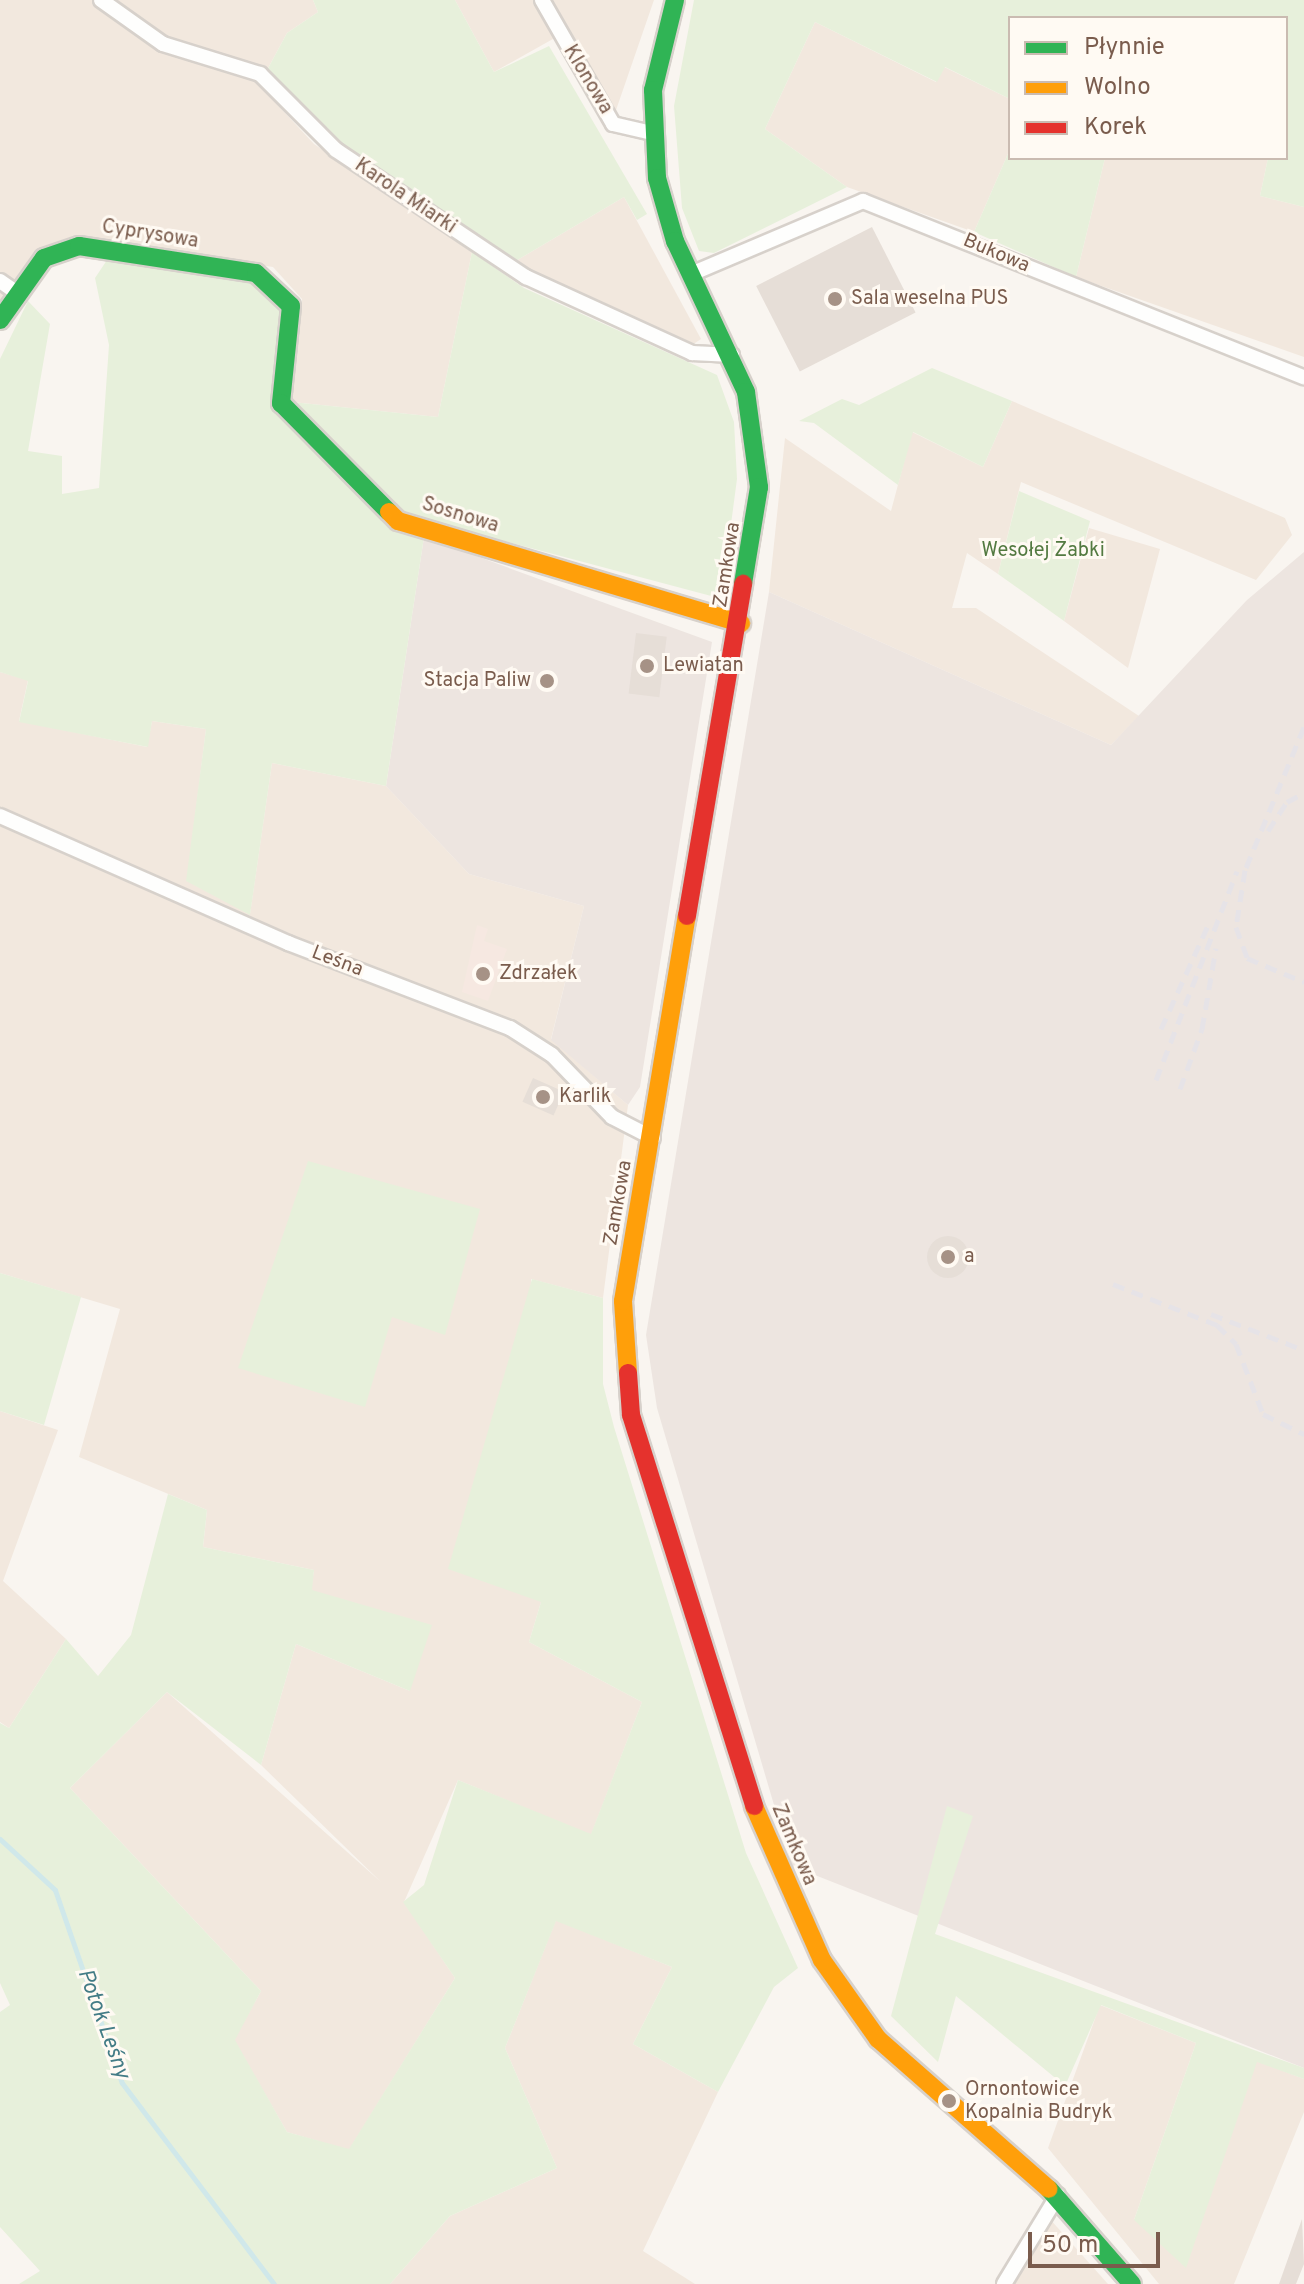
<!DOCTYPE html>
<html>
<head>
<meta charset="utf-8">
<style>
	body { margin:0 }
	#map { position:relative; width:1304px; height:2284px; overflow:hidden; background:#f9f5f0; font-family:Overpass,sans-serif }
	div>[style] { position:absolute }
	.residential>* { inset:0; background:#f2e8de }
	.commercial>* { inset:0; background:#f6e8e1 }
	.industrial>* { inset:0; background:#ede5e0 }
	.green>* { inset:0; background:#e7f0db }
	.stream>* { height:5px; margin:-2.5px; padding:0 2.5px; transform-origin:2.5px; border-radius:2.5px; background:#d0e8ea }
	.building>* { inset:0; background:#e6ded7; transform-origin:0 0 }
	.round { border-radius:50% }
	.roads { filter:drop-shadow(2px 0 #d7d1cb) drop-shadow(-2px 0 #d7d1cb) drop-shadow(0 2px #d7d1cb) drop-shadow(0 -2px #d7d1cb) }
	.street>* { height:14px; margin:-7px; padding:0 7px; transform-origin:7px; border-radius:7px; background:#fefefd }
	.fast>* { height:18px; margin:-9px; padding:0 9px; transform-origin:9px; border-radius:9px; background:#30b455 }
	.slow>* { height:18px; margin:-9px; padding:0 9px; transform-origin:9px; border-radius:9px; background:#ff9f0a }
	.jam>* { height:18px; margin:-9px; padding:0 9px; transform-origin:9px; border-radius:9px; background:#e5322d }
	.rail>* { height:5px; margin-top:-2.5px; transform-origin:0; background:repeating-linear-gradient(90deg,#e6e3e7 0 12px,transparent 0 20px) }
	.dots>* { width:22px; height:22px; translate:-50% -50%; box-sizing:border-box; border:4px solid #fffaf3; border-radius:50% }
	span { translate:-50% -50%; white-space:nowrap; text-align:center; line-height:1.15; -webkit-text-stroke:6px #fffaf3; paint-order:stroke }
	.street-label { font-size:20px; color:#7a5c4d }
	.poi-label { font-size:20px; color:#7a5c4d }
	.left { translate:0 -50%; text-align:left }
	.right { translate:-100% -50%; text-align:right }
	.park-label { font-size:20px; color:#537a41 }
	.water-label { font-size:22px; color:#437c86; font-style:italic }
	.legend { position:absolute; left:1008px; top:16px; width:280px; height:144px; box-sizing:border-box; background:#fffaf3; border:2px solid #cabbb1; margin:0; padding:10px 14px; list-style:none; font-size:24px; color:#7a5c4d }
	.legend li { display:flex; align-items:center; gap:16px; height:40px }
	.legend b { width:40px; border:2px solid #cabbb1 }
	.scale { position:absolute; left:1028px; top:2232px; width:132px; height:36px; box-sizing:border-box; border:4px solid #7a5c4d; border-top:0; padding-left:10px; font-size:24px; line-height:28px; white-space:nowrap; color:#7a5c4d; -webkit-text-stroke:6px #fffaf3; paint-order:stroke }
</style>
</head>
<body>
<div id="map">
	<div class="residential">
		<i style="clip-path:polygon(0 0,313px 0,318px 12px,287px 33px,259px 85px,314px 144px,472px 252px,438px 417px,292px 402px,302px 299px,273px 267px,82px 239px,34px 257px,0 329px)"></i>
		<i style="clip-path:polygon(455px 0,654px 0,615px 113px,560px 35px,494px 72px)"></i>
		<i style="clip-path:polygon(815px 22px,936px 82px,944px 67px,1010px 99px,1010px 149px,974px 232px,847px 187px,765px 129px)"></i>
		<i style="clip-path:polygon(1105px 158px,1268px 158px,1260px 196px,1304px 207px,1304px 357px,1076px 277px)"></i>
		<i style="clip-path:polygon(624px 197px,701px 339px,692px 345px,514px 262px)"></i>
		<i style="clip-path:polygon(1012px 401px,1285px 518px,1292px 535px,1256px 580px,1021px 482px,998px 574px,967px 553px,952px 608px,976px 608px,1139px 716px,1111px 745px,769px 592px,785px 438px,891px 511px,912px 432px,983px 467px)"></i>
		<i style="clip-path:polygon(1089px 528px,1160px 549px,1128px 668px,1064px 621px)"></i>
		<i style="clip-path:polygon(0 672px,28px 680px,19px 721px,147px 747px,152px 721px,206px 729px,187px 881px,250px 914px,272px 763px,386px 786px,469px 874px,584px 906px,551px 1039px,628px 1105px,603px 1298px,531px 1279px,541px 1602px,529px 1642px,642px 1702px,591px 1835px,458px 1780px,404px 1902px,455px 1978px,349px 2150px,287px 2132px,234px 2040px,261px 1991px,70px 1788px,167px 1692px,381px 1882px,261px 1765px,296px 1644px,410px 1691px,311px 1590px,314px 1570px,203px 1547px,207px 1510px,79px 1457px,120px 1309px,0 1273px)"></i>
		<i style="clip-path:polygon(0 1411px,58px 1430px,3px 1581px,66px 1639px,9px 1728px,0 1722px)"></i>
		<i style="clip-path:polygon(556px 1920px,672px 1967px,633px 2044px,718px 2092px,643px 2251px,695px 2284px,390px 2284px,450px 2216px,557px 2168px,505px 2048px)"></i>
		<i style="clip-path:polygon(1100px 2005px,1196px 2043px,1134px 2220px,1257px 2061px,1304px 2079px,1304px 2112px,1234px 2284px,1159px 2284px,1048px 2148px)"></i>
		<i style="clip-path:polygon(1049px 2218px,1108px 2284px,1010px 2284px)"></i>
	</div>
	<div class="commercial">
		<i style="clip-path:polygon(477px 925px,488px 929px,484px 941px,507px 949px,488px 1001px,462px 992px)"></i>
	</div>
	<div class="industrial">
		<i style="clip-path:polygon(424px 537px,712px 642px,640px 1087px,628px 1105px,551px 1040px,584px 906px,469px 874px,386px 786px)"></i>
		<i style="clip-path:polygon(1304px 552px,1304px 2068px,792px 1866px,657px 1408px,646px 1335px,769px 592px,1111px 745px,1247px 600px)"></i>
	</div>
	<div class="green">
		<i style="clip-path:polygon(313px 0,455px 0,494px 72px,549px 46px,647px 214px,637px 220px,624px 197px,514px 262px,330px 140px,266px 72px,287px 33px,318px 12px)"></i>
		<i style="clip-path:polygon(694px 0,1304px 0,1304px 207px,1260px 196px,1268px 158px,1286px 158px,1286px 18px,1010px 18px,1010px 99px,945px 67px,937px 82px,815px 22px,765px 129px,847px 187px,714px 253px,699px 251px,682px 208px,674px 106px)"></i>
		<i style="clip-path:polygon(1010px 149px,1010px 158px,1105px 158px,1076px 277px,974px 232px)"></i>
		<i style="clip-path:polygon(472px 252px,524px 288px,717px 375px,734px 422px,737px 479px,722px 592px,715px 597px,399px 513px,292px 402px,438px 417px)"></i>
		<i style="clip-path:polygon(109px 257px,245px 278px,271px 290px,283px 308px,273px 404px,390px 528px,424px 537px,386px 786px,272px 763px,250px 915px,186px 881px,206px 729px,152px 721px,148px 747px,19px 722px,28px 681px,0 672px,0 359px,28px 301px,50px 324px,28px 451px,62px 456px,62px 494px,99px 488px,109px 345px,95px 278px)"></i>
		<i style="clip-path:polygon(932px 368px,1012px 401px,983px 467px,913px 432px,898px 485px,814px 423px,799px 421px,842px 399px,859px 405px)"></i>
		<i style="clip-path:polygon(1019px 491px,1090px 521px,1064px 621px,998px 574px)"></i>
		<i style="clip-path:polygon(308px 1161px,480px 1209px,445px 1335px,392px 1317px,365px 1407px,238px 1368px)"></i>
		<i style="clip-path:polygon(0 1273px,81px 1297px,44px 1425px,0 1411px)"></i>
		<i style="clip-path:polygon(532px 1279px,603px 1298px,603px 1384px,614px 1427px,746px 1853px,798px 1968px,774px 1987px,718px 2092px,633px 2044px,672px 1967px,556px 1921px,505px 2048px,557px 2168px,450px 2216px,390px 2284px,19px 2284px,40px 2271px,0 2227px,0 2012px,10px 2005px,0 1983px,0 1723px,9px 1728px,66px 1639px,98px 1676px,131px 1635px,168px 1494px,207px 1510px,203px 1547px,314px 1570px,312px 1590px,432px 1625px,410px 1691px,296px 1644px,261px 1765px,167px 1692px,70px 1788px,261px 1991px,235px 2040px,287px 2132px,349px 2149px,455px 1978px,403px 1902px,424px 1885px,458px 1780px,591px 1834px,642px 1702px,529px 1642px,541px 1602px,448px 1569px)"></i>
		<i style="clip-path:polygon(947px 1806px,973px 1816px,935px 1934px,1304px 2068px,1304px 2079px,1257px 2062px,1186px 2268px,1134px 2220px,1196px 2043px,1101px 2005px,1065px 2086px,956px 1996px,938px 2062px,891px 2016px)"></i>
	</div>
	<div class="stream">
		<i style="left:0;top:1839px;width:75px;rotate:42.8deg"></i>
		<i style="left:55px;top:1890px;width:204px;rotate:70.9deg"></i>
		<i style="left:122px;top:2083px;width:252px;rotate:52.9deg"></i>
	</div>
	<div class="building">
		<i style="left:872px;top:227px;width:96px;height:130px;rotate:63deg"></i>
		<i style="left:636px;top:633px;width:31px;height:61px;rotate:7deg"></i>
		<i style="left:533px;top:1078px;width:34px;height:26px;rotate:24deg"></i>
		<i class="round" style="left:927px;top:1236px;width:42px;height:42px"></i>
		<i style="clip-path:polygon(1302px 2219px,1304px 2264px,1296px 2284px,1279px 2284px)"></i>
	</div>
	<div class="roads">
		<div class="street">
			<i style="left:101px;top:0;width:76px;rotate:35.4deg"></i>
			<i style="left:163px;top:44px;width:102px;rotate:17.2deg"></i>
			<i style="left:260px;top:74px;width:107px;rotate:45deg"></i>
			<i style="left:336px;top:150px;width:229px;rotate:33.8deg"></i>
			<i style="left:526px;top:277px;width:183px;rotate:24.6deg"></i>
			<i style="left:692px;top:353px;width:40px;rotate:2.9deg"></i>
			<i style="left:542px;top:0;width:143px;rotate:60.2deg"></i>
			<i style="left:613px;top:124px;width:40px;rotate:13deg"></i>
			<i style="left:691px;top:274px;width:187px;rotate:-23deg"></i>
			<i style="left:863px;top:201px;width:475px;rotate:21.8deg"></i>
			<i style="left:0;top:281px;width:21px;rotate:35deg"></i>
			<i style="left:0;top:816px;width:315px;rotate:23.8deg"></i>
			<i style="left:288px;top:943px;width:238px;rotate:21deg"></i>
			<i style="left:510px;top:1028px;width:50px;rotate:32.7deg"></i>
			<i style="left:552px;top:1055px;width:86px;rotate:45.9deg"></i>
			<i style="left:612px;top:1117px;width:46px;rotate:27.1deg"></i>
			<i style="left:1004px;top:2284px;width:104px;rotate:-58.8deg"></i>
		</div>
		<div class="fast">
			<i style="left:675px;top:0;width:93px;rotate:103.7deg"></i>
			<i style="left:653px;top:90px;width:88px;rotate:87.4deg"></i>
			<i style="left:657px;top:178px;width:66px;rotate:74.1deg"></i>
			<i style="left:675px;top:241px;width:167px;rotate:64.8deg"></i>
			<i style="left:746px;top:392px;width:96px;rotate:82.2deg"></i>
			<i style="left:759px;top:487px;width:98px;rotate:99.4deg"></i>
			<i style="left:0;top:320px;width:76px;rotate:-54.6deg"></i>
			<i style="left:44px;top:258px;width:37px;rotate:-19deg"></i>
			<i style="left:79px;top:246px;width:179px;rotate:8.7deg"></i>
			<i style="left:256px;top:273px;width:48px;rotate:43.3deg"></i>
			<i style="left:291px;top:306px;width:98px;rotate:95.9deg"></i>
			<i style="left:281px;top:403px;width:153px;rotate:45.3deg"></i>
			<i style="left:1049px;top:2189px;width:126px;rotate:48.9deg"></i>
		</div>
		<div class="slow">
			<i style="left:389px;top:512px;width:13px;rotate:45deg"></i>
			<i style="left:398px;top:521px;width:358px;rotate:16.6deg"></i>
			<i style="left:628px;top:1373px;width:72px;rotate:-94deg"></i>
			<i style="left:623px;top:1301px;width:390px;rotate:-80.6deg"></i>
			<i style="left:754px;top:1806px;width:168px;rotate:66.2deg"></i>
			<i style="left:822px;top:1960px;width:97px;rotate:54.7deg"></i>
			<i style="left:878px;top:2039px;width:227px;rotate:41.3deg"></i>
		</div>
		<div class="jam">
			<i style="left:687px;top:916px;width:337px;rotate:-80.4deg"></i>
			<i style="left:628px;top:1373px;width:42px;rotate:85.9deg"></i>
			<i style="left:631px;top:1415px;width:410px;rotate:72.5deg"></i>
		</div>
	</div>
	<div class="rail">
		<i style="left:1304px;top:727px;width:155px;rotate:112.4deg"></i>
		<i style="left:1245px;top:870px;width:58px;rotate:99deg"></i>
		<i style="left:1236px;top:927px;width:33px;rotate:70deg"></i>
		<i style="left:1247px;top:958px;width:62px;rotate:22.8deg"></i>
		<i style="left:1268px;top:831px;width:35px;rotate:-57deg"></i>
		<i style="left:1287px;top:802px;width:19px;rotate:-28deg"></i>
		<i style="left:1161px;top:1029px;width:116px;rotate:-65.6deg"></i>
		<i style="left:1156px;top:1080px;width:224px;rotate:-68.8deg"></i>
		<i style="left:1180px;top:1089px;width:64px;rotate:-69.9deg"></i>
		<i style="left:1202px;top:1029px;width:82px;rotate:-80.2deg"></i>
		<i style="left:1113px;top:1284px;width:112px;rotate:21.5deg"></i>
		<i style="left:1217px;top:1325px;width:27px;rotate:45deg"></i>
		<i style="left:1236px;top:1344px;width:75px;rotate:68.9deg"></i>
		<i style="left:1263px;top:1414px;width:46px;rotate:26deg"></i>
		<i style="left:1211px;top:1314px;width:100px;rotate:21.2deg"></i>
	</div>
	<div class="dots">
		<i style="left:835px;top:299px;background:#a69286"></i>
		<i style="left:647px;top:666px;background:#a69286"></i>
		<i style="left:547px;top:681px;background:#a69286"></i>
		<i style="left:483px;top:974px;background:#a69286"></i>
		<i style="left:543px;top:1097px;background:#a69286"></i>
		<i style="left:948px;top:1257px;background:#a69286"></i>
		<i style="left:949px;top:2101px;background:#a69286"></i>
	</div>
	<div class="street-label">
		<span style="left:587px;top:80px;rotate:59deg">Klonowa</span>
		<span style="left:405px;top:197px;rotate:34deg">Karola Miarki</span>
		<span style="left:150px;top:235px;rotate:9deg">Cyprysowa</span>
		<span style="left:996px;top:254px;rotate:23deg">Bukowa</span>
		<span style="left:460px;top:516px;rotate:17deg">Sosnowa</span>
		<span style="left:728px;top:565px;rotate:-81deg">Zamkowa</span>
		<span style="left:337px;top:962px;rotate:21deg">Leśna</span>
		<span style="left:619px;top:1203px;rotate:-80deg">Zamkowa</span>
		<span style="left:793px;top:1845px;rotate:67deg">Zamkowa</span>
	</div>
	<div class="poi-label">
		<span class="left" style="left:851px;top:299px">Sala weselna PUS</span>
		<span class="left" style="left:663px;top:666px">Lewiatan</span>
		<span class="right" style="left:531px;top:681px">Stacja Paliw</span>
		<span class="left" style="left:499px;top:974px">Zdrzałek</span>
		<span class="left" style="left:559px;top:1097px">Karlik</span>
		<span class="left" style="left:964px;top:1257px">a</span>
		<span class="left" style="left:965px;top:2102px">Ornontowice<br>Kopalnia Budryk</span>
	</div>
	<div class="park-label">
		<span style="left:1043px;top:551px">Wesołej Żabki</span>
	</div>
	<div class="water-label">
		<span style="left:103px;top:2024px;rotate:70deg">Potok Leśny</span>
	</div>
	<ul class="legend">
	<li><b style="height:10px;background:#30b455"></b>Płynnie</li>
	<li><b style="height:10px;background:#ff9f0a"></b>Wolno</li>
	<li><b style="height:10px;background:#e5322d"></b>Korek</li>
	</ul>
	<div class="scale">50 m</div>
</div>
</body>
</html>
